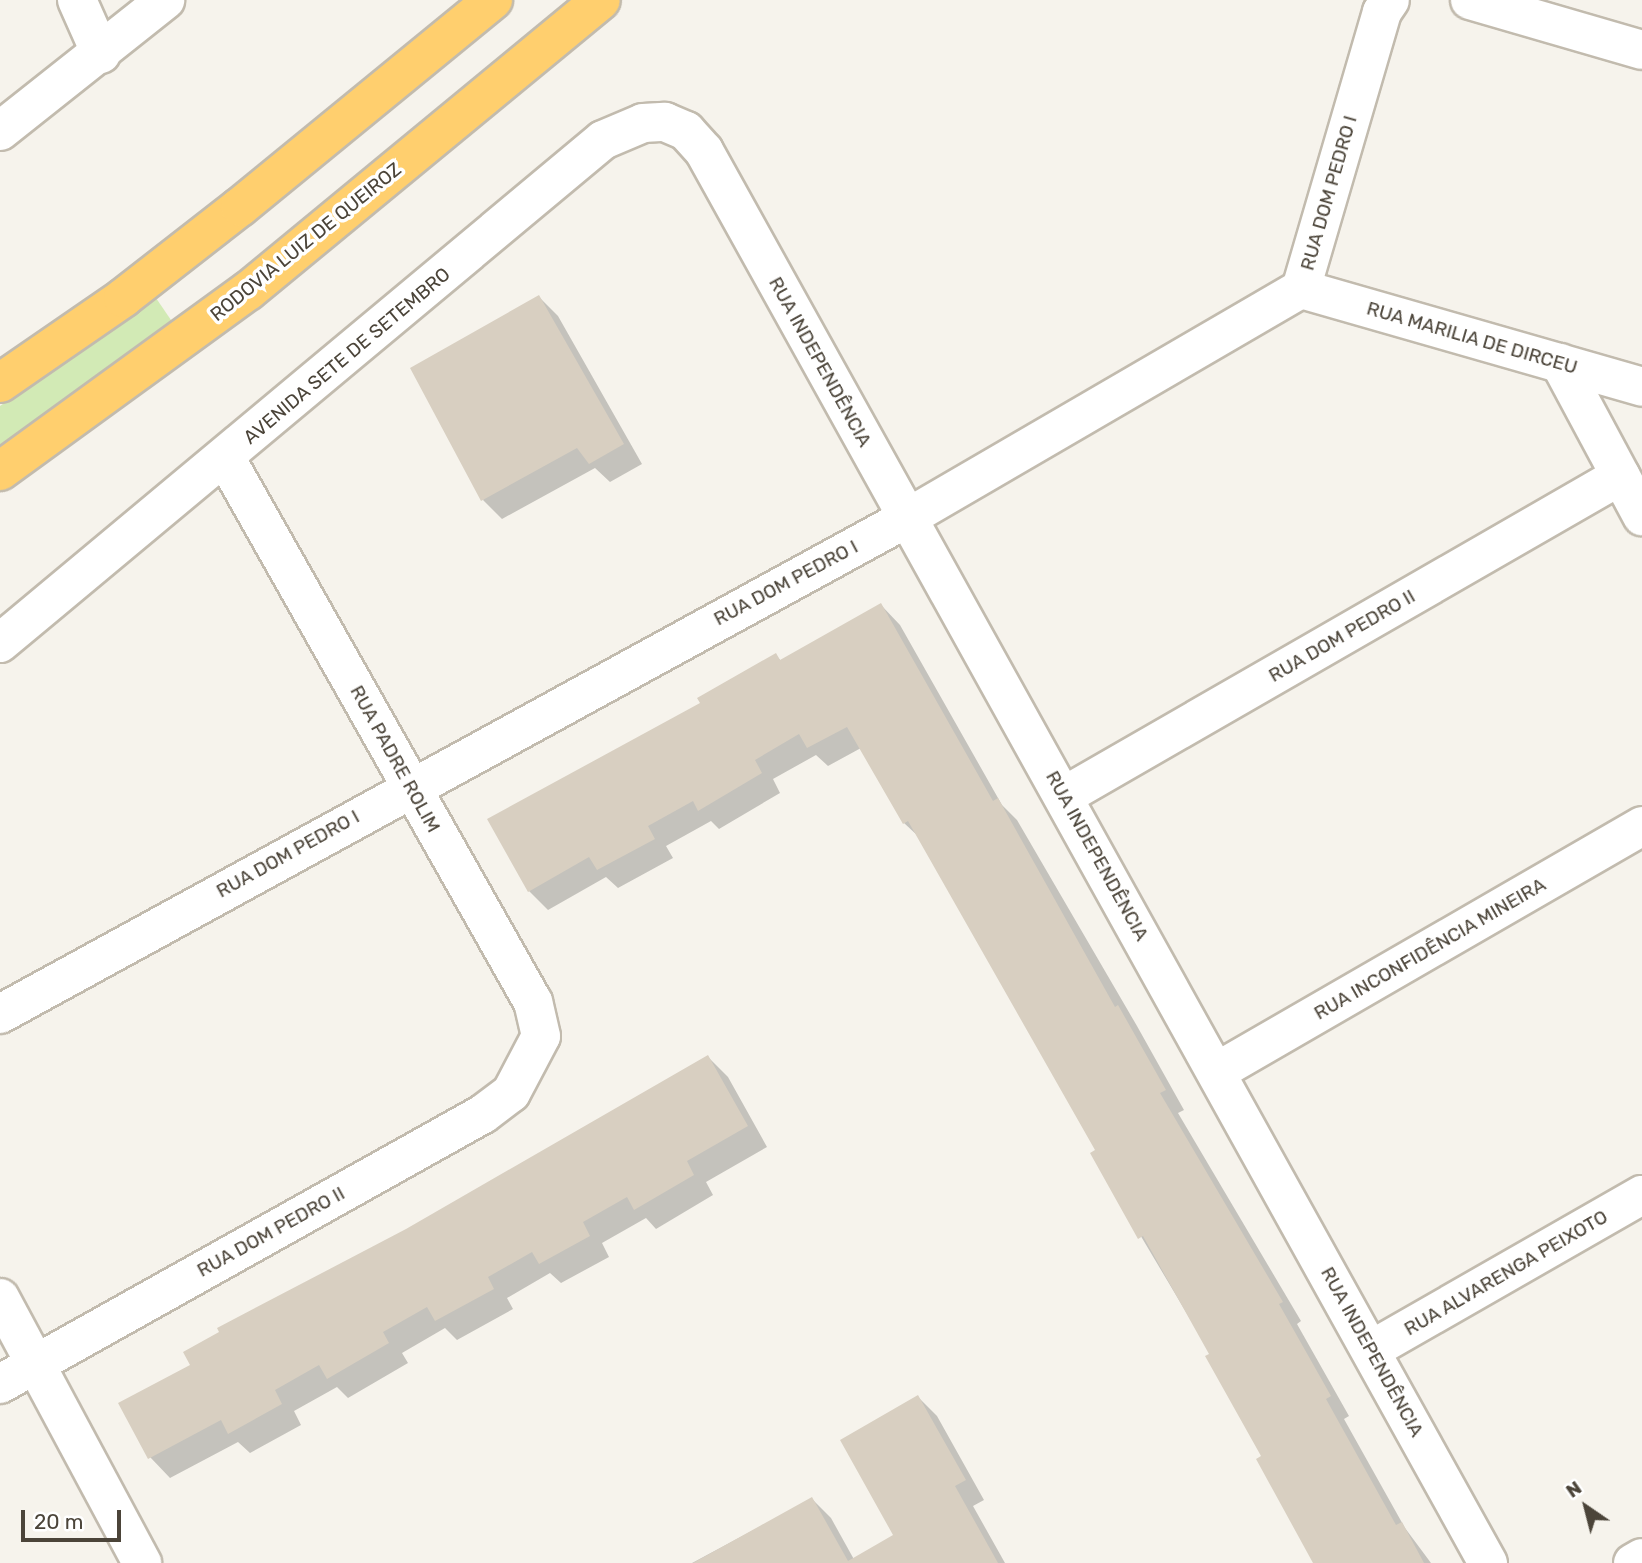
<!DOCTYPE html>
<html>
<head>
<meta charset="utf-8">
<style>
	body { margin:0 }
	#map { position:relative; width:1642px; height:1563px; overflow:hidden; background:#f6f3ec; font-family:Rubik,sans-serif }
	div>[style] { position:absolute }
	.green>* { inset:0; background:#d2eab5 }
	.shadow>* { inset:0; background:#0003 }
	.building>* { inset:0; background:#d8cfc1 }
	.roads { filter:drop-shadow(2px 0 #c2bbae) drop-shadow(-2px 0 #c2bbae) drop-shadow(0 2px #c2bbae) drop-shadow(0 -2px #c2bbae) }
	.minor>* { height:38px; margin:-19px; padding:0 19px; transform-origin:19px; border-radius:19px; background:#fff }
	.motorway>* { height:38px; margin:-19px; padding:0 19px; transform-origin:19px; border-radius:19px; background:#ffcf6e }
	span { translate:-50% -50%; white-space:nowrap; text-align:center; line-height:1.15; -webkit-text-stroke:7px #fff; paint-order:stroke }
	.street-label { font-size:19px; color:#4b4439 }
	.north { position:absolute; left:1551px; top:1472px; width:70px; height:70px; -webkit-text-stroke:5px #fff; paint-order:stroke; rotate:325deg; font-size:19px; font-weight:700; line-height:28px; text-align:center; color:#4b4439 }
	.north::after { content:''; display:block; margin:auto; width:24px; height:32px; background:#4b4439; clip-path:polygon(50% 0,100% 100%,50% 72%,0 100%) }
	.scale { position:absolute; left:21px; top:1510px; width:100px; height:32px; box-sizing:border-box; border:4px solid #4b4439; border-top:0; padding-left:9px; font-size:21px; line-height:24px; white-space:nowrap; color:#4b4439; -webkit-text-stroke:5px #fff; paint-order:stroke }
</style>
</head>
<body>
<div id="map">
	<div class="green">
		<i style="clip-path:polygon(156px 298px,173px 323px,0 445px,0 406px)"></i>
	</div>
	<div class="shadow">
		<i style="clip-path:polygon(539px 297px,558px 316px,642px 464px,610px 482px,595px 468px,502px 519px,483px 500px)"></i>
		<i style="clip-path:polygon(881px 605px,900px 625px,1002px 805px,1017px 820px,1137px 1026px,1184px 1110px,1178px 1113px,1301px 1321px,1297px 1324px,1349px 1416px,1344px 1419px,1405px 1528px,1431px 1563px,1320px 1563px,1211px 1354px,1092px 1154px,1098px 1151px,1036px 1041px,919px 837px,904px 823px,861px 748px,828px 766px,816px 755px,773px 779px,780px 793px,719px 829px,711px 821px,666px 846px,673px 858px,618px 888px,606px 877px,548px 910px,529px 891px,703px 704px,776px 655px,781px 661px)"></i>
		<i style="clip-path:polygon(708px 1057px,728px 1077px,767px 1147px,706px 1182px,713px 1195px,656px 1229px,646px 1218px,602px 1243px,609px 1257px,561px 1283px,550px 1273px,507px 1298px,513px 1309px,457px 1340px,445px 1328px,402px 1353px,408px 1363px,348px 1398px,337px 1387px,294px 1411px,301px 1425px,250px 1453px,238px 1442px,170px 1478px,150px 1457px,192px 1366px,407px 1230px)"></i>
		<i style="clip-path:polygon(918px 1397px,937px 1416px,984px 1500px,973px 1506px,1005px 1563px,897px 1563px,896px 1536px)"></i>
		<i style="clip-path:polygon(812px 1499px,831px 1518px,856px 1563px,692px 1563px)"></i>
	</div>
	<div class="building">
		<i style="clip-path:polygon(539px 295px,624px 444px,589px 464px,577px 448px,481px 501px,410px 368px)"></i>
		<i style="clip-path:polygon(881px 603px,993px 801px,998px 798px,1115px 1007px,1118px 1005px,1166px 1090px,1160px 1093px,1283px 1302px,1279px 1304px,1331px 1396px,1326px 1399px,1396px 1525px,1402px 1522px,1424px 1563px,1313px 1563px,1256px 1459px,1261px 1456px,1205px 1356px,1209px 1354px,1143px 1236px,1138px 1239px,1090px 1153px,1095px 1150px,908px 821px,903px 824px,847px 727px,807px 748px,799px 734px,755px 760px,762px 773px,698px 811px,693px 801px,648px 826px,655px 839px,597px 870px,589px 857px,528px 892px,487px 819px,700px 703px,697px 698px,776px 653px,780px 660px)"></i>
		<i style="clip-path:polygon(708px 1055px,748px 1126px,687px 1161px,694px 1175px,634px 1210px,627px 1197px,583px 1222px,590px 1236px,539px 1264px,532px 1252px,488px 1277px,494px 1289px,435px 1321px,427px 1307px,383px 1332px,389px 1343px,327px 1379px,319px 1365px,275px 1390px,282px 1404px,228px 1434px,221px 1420px,148px 1459px,118px 1403px,190px 1365px,183px 1352px,219px 1332px,217px 1328px,406px 1229px)"></i>
		<i style="clip-path:polygon(918px 1395px,966px 1480px,955px 1486px,998px 1563px,693px 1563px,812px 1497px,848px 1561px,893px 1535px,840px 1440px)"></i>
	</div>
	<div class="roads">
		<div class="minor">
			<i style="left:77px;top:0;width:59px;rotate:66deg"></i>
			<i style="left:1470px;top:0;width:179px;rotate:16.2deg"></i>
			<i style="left:0;top:131px;width:211px;rotate:-38.4deg"></i>
			<i style="left:1301px;top:289px;width:355px;rotate:16deg"></i>
			<i style="left:1560px;top:363px;width:174px;rotate:61.8deg"></i>
			<i style="left:0;top:643px;width:785px;rotate:-39.83deg"></i>
			<i style="left:603px;top:140px;width:43px;rotate:-23deg"></i>
			<i style="left:643px;top:123px;width:22px;rotate:-3deg"></i>
			<i style="left:665px;top:122px;width:23px;rotate:23deg"></i>
			<i style="left:686px;top:131px;width:27px;rotate:48deg"></i>
			<i style="left:704px;top:151px;width:1615px;rotate:60.96deg"></i>
			<i style="left:1064px;top:796px;width:642px;rotate:-29.92deg"></i>
			<i style="left:0;top:1014px;width:1034px;rotate:-28.67deg"></i>
			<i style="left:907px;top:518px;width:456px;rotate:-30.2deg"></i>
			<i style="left:1301px;top:289px;width:289px;rotate:-73.7deg"></i>
			<i style="left:1382px;top:12px;width:14px;rotate:-56deg"></i>
			<i style="left:1218px;top:1071px;width:490px;rotate:-30deg"></i>
			<i style="left:0;top:1298px;width:301px;rotate:61.8deg"></i>
			<i style="left:1371px;top:1350px;width:312px;rotate:-29.8deg"></i>
			<i style="left:0;top:1384px;width:553px;rotate:-29.21deg"></i>
			<i style="left:483px;top:1114px;width:35px;rotate:-37deg"></i>
			<i style="left:511px;top:1093px;width:64px;rotate:-62.2deg"></i>
			<i style="left:541px;top:1036px;width:35px;rotate:-103deg"></i>
			<i style="left:533px;top:1002px;width:624px;rotate:-119.48deg"></i>
			<i style="left:1633px;top:1563px;width:10px;rotate:-29deg"></i>
		</div>
		<div class="motorway">
			<i style="left:0;top:383px;width:150px;rotate:-34.6deg"></i>
			<i style="left:123px;top:298px;width:148px;rotate:-37.9deg"></i>
			<i style="left:240px;top:207px;width:327px;rotate:-39.3deg"></i>
			<i style="left:0;top:471px;width:306px;rotate:-36deg"></i>
			<i style="left:248px;top:291px;width:457px;rotate:-39.5deg"></i>
		</div>
	</div>
	<div class="street-label">
		<span style="left:1329px;top:193px;rotate:-74deg">RUA DOM PEDRO I</span>
		<span style="left:306px;top:242px;rotate:-39deg">RODOVIA LUIZ DE QUEIROZ</span>
		<span style="left:1472px;top:338px;rotate:16deg">RUA MARILIA DE DIRCEU</span>
		<span style="left:347px;top:356px;rotate:-40deg">AVENIDA SETE DE SETEMBRO</span>
		<span style="left:820px;top:362px;rotate:61deg">RUA INDEPENDÊNCIA</span>
		<span style="left:786px;top:583px;rotate:-28deg">RUA DOM PEDRO I</span>
		<span style="left:1342px;top:636px;rotate:-30deg">RUA DOM PEDRO II</span>
		<span style="left:395px;top:759px;rotate:61deg">RUA PADRE ROLIM</span>
		<span style="left:288px;top:854px;rotate:-29deg">RUA DOM PEDRO I</span>
		<span style="left:1097px;top:856px;rotate:61deg">RUA INDEPENDÊNCIA</span>
		<span style="left:1430px;top:949px;rotate:-30deg">RUA INCONFIDÊNCIA MINEIRA</span>
		<span style="left:271px;top:1232px;rotate:-29deg">RUA DOM PEDRO II</span>
		<span style="left:1506px;top:1273px;rotate:-30deg">RUA ALVARENGA PEIXOTO</span>
		<span style="left:1372px;top:1352px;rotate:61deg">RUA INDEPENDÊNCIA</span>
	</div>
	<div class="north">N</div>
	<div class="scale">20 m</div>
</div>
</body>
</html>
